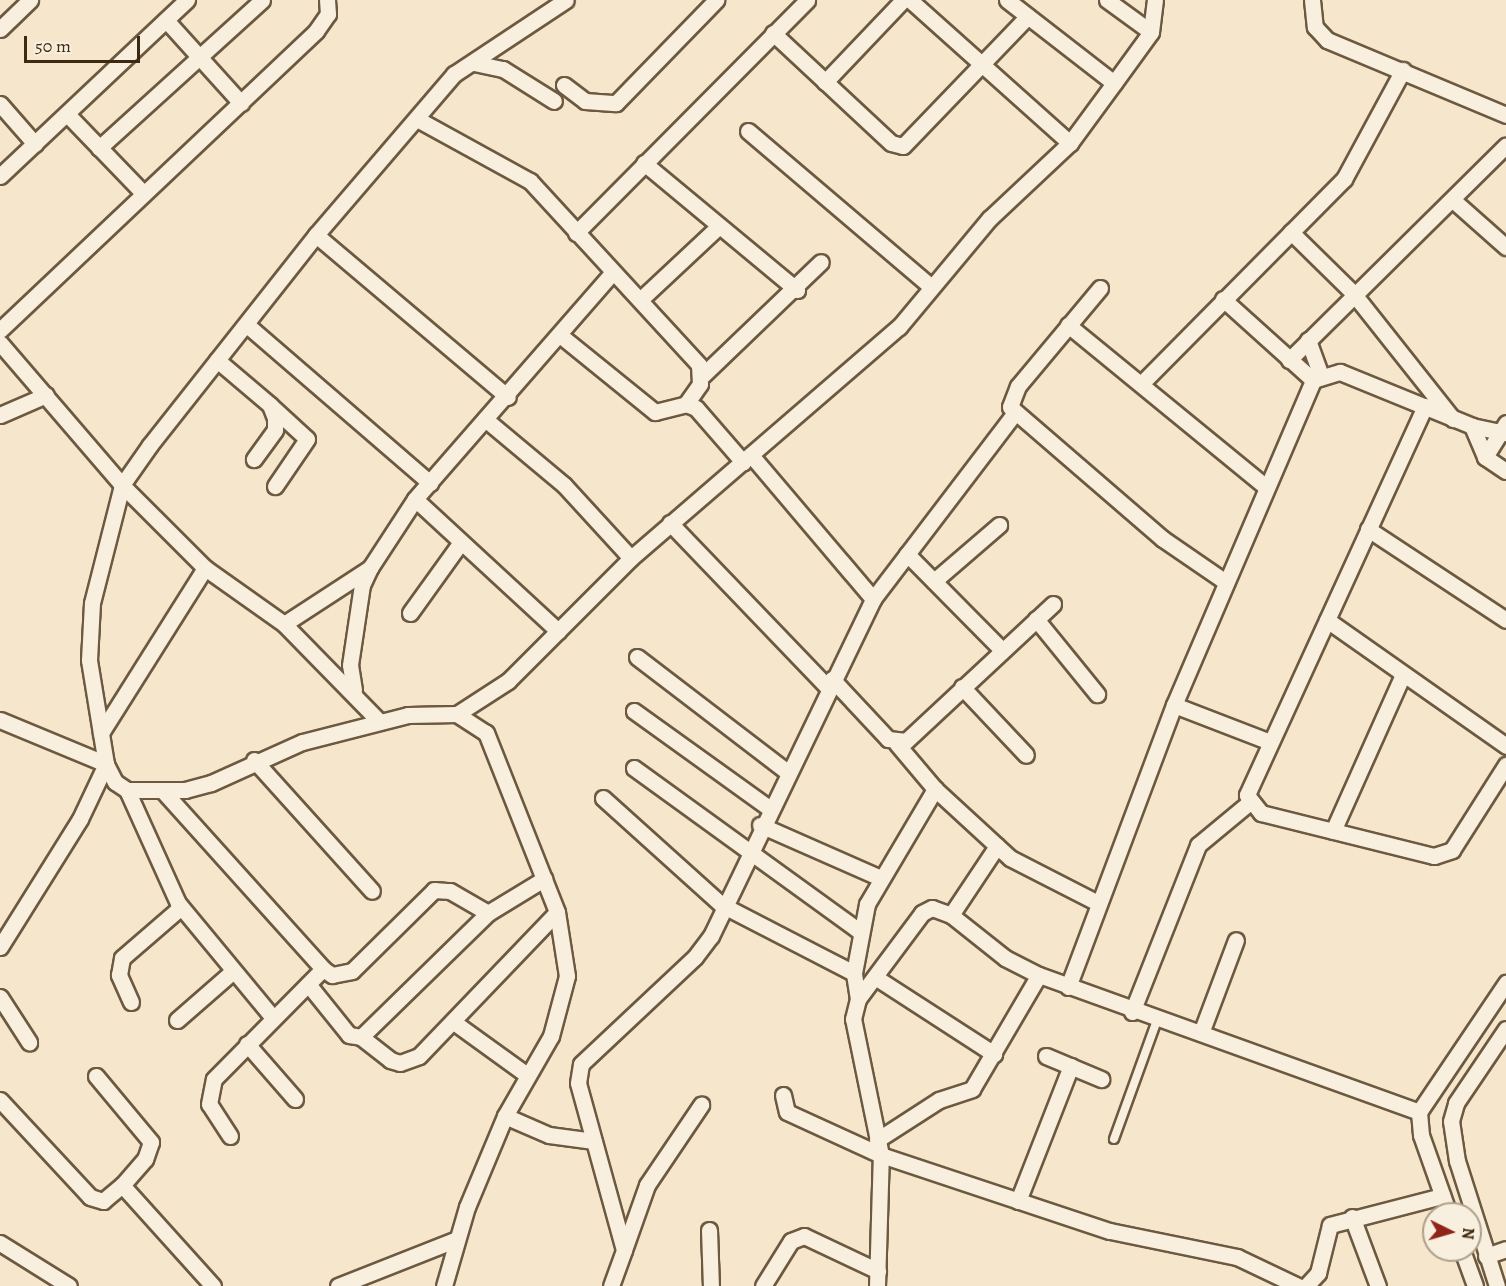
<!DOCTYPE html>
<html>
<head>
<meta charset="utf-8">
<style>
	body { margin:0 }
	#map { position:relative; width:1506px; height:1286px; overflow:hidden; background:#f5e6cc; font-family:Alegreya,serif }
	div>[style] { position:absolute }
	.roads { filter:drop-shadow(2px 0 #6c5940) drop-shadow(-2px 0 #6c5940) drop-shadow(0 2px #6c5940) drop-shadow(0 -2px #6c5940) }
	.service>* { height:8px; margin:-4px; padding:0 4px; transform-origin:4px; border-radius:4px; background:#f8efde }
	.minor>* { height:15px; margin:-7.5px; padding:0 7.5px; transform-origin:7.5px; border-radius:7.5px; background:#f8efde }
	span { translate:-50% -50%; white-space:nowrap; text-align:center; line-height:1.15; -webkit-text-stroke:4.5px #f8efde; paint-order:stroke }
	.north { position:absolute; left:1422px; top:1202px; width:60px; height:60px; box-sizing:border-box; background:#f8efde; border:2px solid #aea08c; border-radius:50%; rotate:95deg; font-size:16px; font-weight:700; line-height:24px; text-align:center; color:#3e2a12 }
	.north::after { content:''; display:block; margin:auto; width:21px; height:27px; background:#8f2418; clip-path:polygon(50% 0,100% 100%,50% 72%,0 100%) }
	.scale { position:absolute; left:24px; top:36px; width:116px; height:27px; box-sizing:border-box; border:3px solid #3e2a12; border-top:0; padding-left:8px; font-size:18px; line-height:21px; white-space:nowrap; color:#3e2a12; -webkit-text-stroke:4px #f8efde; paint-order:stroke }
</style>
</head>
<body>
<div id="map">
	<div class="roads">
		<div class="service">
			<i style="left:1114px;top:1139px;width:127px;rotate:-70.1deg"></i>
		</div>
		<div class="minor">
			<i style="left:910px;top:0;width:215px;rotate:41.8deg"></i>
			<i style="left:1007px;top:0;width:135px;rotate:37.8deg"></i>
			<i style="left:1114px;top:83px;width:63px;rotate:-54deg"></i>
			<i style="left:1151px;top:32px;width:32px;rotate:-83deg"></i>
			<i style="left:1107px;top:0;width:54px;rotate:36deg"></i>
			<i style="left:1312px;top:0;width:27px;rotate:84deg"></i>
			<i style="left:1315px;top:27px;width:18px;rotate:47deg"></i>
			<i style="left:1327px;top:40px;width:194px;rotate:22.7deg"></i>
			<i style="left:166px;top:20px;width:112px;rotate:47.9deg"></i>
			<i style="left:0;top:29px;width:42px;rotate:-44deg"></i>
			<i style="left:773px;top:33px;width:161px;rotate:43deg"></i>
			<i style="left:891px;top:143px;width:12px;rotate:14deg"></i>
			<i style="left:903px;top:146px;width:180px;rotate:-46.1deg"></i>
			<i style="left:474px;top:63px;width:30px;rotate:12deg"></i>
			<i style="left:503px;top:69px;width:60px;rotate:32.1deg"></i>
			<i style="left:825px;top:82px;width:113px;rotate:-46.4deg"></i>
			<i style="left:564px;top:85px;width:26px;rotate:37deg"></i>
			<i style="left:585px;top:101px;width:31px;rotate:4deg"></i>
			<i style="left:616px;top:103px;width:144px;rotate:-45.8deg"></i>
			<i style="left:0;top:104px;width:53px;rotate:48.8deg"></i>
			<i style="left:67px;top:114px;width:108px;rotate:46.1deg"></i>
			<i style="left:417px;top:119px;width:129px;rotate:28.8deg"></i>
			<i style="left:530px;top:181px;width:250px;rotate:47.4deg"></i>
			<i style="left:699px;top:365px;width:19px;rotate:87deg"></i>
			<i style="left:700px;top:384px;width:24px;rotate:125deg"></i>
			<i style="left:748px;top:131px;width:240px;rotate:40.4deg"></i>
			<i style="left:99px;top:148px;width:220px;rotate:-42.2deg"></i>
			<i style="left:644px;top:163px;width:199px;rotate:39.7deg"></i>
			<i style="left:0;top:176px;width:257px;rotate:-43.3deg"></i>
			<i style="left:1453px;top:200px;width:71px;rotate:41.6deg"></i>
			<i style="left:1291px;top:232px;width:87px;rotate:44.5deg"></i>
			<i style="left:1353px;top:293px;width:161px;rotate:51.6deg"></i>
			<i style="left:576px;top:233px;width:328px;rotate:-45.2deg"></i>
			<i style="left:316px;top:235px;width:251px;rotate:40.2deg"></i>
			<i style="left:1100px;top:288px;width:128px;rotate:129.9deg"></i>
			<i style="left:1018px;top:386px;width:22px;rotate:111deg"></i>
			<i style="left:1010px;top:407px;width:202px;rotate:40.8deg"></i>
			<i style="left:1163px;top:539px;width:74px;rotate:34.5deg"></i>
			<i style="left:641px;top:299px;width:104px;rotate:-43.1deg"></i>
			<i style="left:1223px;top:299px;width:121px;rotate:42deg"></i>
			<i style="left:247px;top:325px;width:242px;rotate:40.8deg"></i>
			<i style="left:1068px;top:325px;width:256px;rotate:39.3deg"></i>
			<i style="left:0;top:330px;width:435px;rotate:-43.4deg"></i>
			<i style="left:316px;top:31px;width:21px;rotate:-55deg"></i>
			<i style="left:328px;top:14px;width:14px;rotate:-94deg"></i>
			<i style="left:561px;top:336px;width:121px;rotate:39deg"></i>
			<i style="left:655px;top:412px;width:32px;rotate:-14deg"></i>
			<i style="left:686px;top:404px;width:11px;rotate:22deg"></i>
			<i style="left:696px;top:408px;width:72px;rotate:49deg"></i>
			<i style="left:1308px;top:340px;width:38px;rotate:70deg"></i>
			<i style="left:0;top:343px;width:187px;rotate:49.3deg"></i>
			<i style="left:122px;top:485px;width:117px;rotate:45deg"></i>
			<i style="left:205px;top:568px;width:97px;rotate:35.3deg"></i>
			<i style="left:284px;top:624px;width:136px;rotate:45.6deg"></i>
			<i style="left:217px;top:360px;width:70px;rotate:40.3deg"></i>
			<i style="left:270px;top:405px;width:14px;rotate:69deg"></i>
			<i style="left:275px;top:418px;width:12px;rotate:90deg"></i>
			<i style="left:275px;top:430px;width:36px;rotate:126deg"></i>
			<i style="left:1289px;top:360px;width:305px;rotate:-44.7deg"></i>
			<i style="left:703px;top:375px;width:163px;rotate:-43.8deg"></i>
			<i style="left:1143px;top:382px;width:286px;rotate:-45.3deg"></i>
			<i style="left:1344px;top:179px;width:124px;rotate:-61.6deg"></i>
			<i style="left:270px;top:405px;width:50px;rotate:42.6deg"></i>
			<i style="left:307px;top:439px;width:57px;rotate:124.2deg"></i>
			<i style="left:1425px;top:406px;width:428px;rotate:114.6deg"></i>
			<i style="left:1247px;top:795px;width:23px;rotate:52deg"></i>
			<i style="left:1261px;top:813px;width:178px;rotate:14deg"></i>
			<i style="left:1434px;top:856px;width:19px;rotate:-18deg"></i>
			<i style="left:1452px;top:850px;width:101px;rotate:-57.6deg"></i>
			<i style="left:0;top:415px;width:50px;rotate:-23.5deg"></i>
			<i style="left:485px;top:419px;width:103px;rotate:39.9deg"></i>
			<i style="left:564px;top:485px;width:99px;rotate:47.5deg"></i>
			<i style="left:1472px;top:426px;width:34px;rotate:67deg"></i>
			<i style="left:1485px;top:457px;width:25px;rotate:34deg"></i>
			<i style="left:751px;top:455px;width:189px;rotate:49.7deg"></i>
			<i style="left:1485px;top:457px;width:40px;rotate:-58deg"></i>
			<i style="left:415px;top:499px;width:195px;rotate:42.7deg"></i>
			<i style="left:670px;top:523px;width:228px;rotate:46.2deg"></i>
			<i style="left:1368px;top:529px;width:165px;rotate:33.4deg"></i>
			<i style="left:907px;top:554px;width:135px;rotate:45.3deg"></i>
			<i style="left:934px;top:581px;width:86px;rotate:-40.7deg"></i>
			<i style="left:410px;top:613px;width:87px;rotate:-54.3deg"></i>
			<i style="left:1036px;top:619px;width:97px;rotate:50.9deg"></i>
			<i style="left:1327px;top:620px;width:219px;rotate:35.1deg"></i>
			<i style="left:284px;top:624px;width:103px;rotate:-33.1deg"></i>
			<i style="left:637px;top:657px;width:188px;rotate:37.4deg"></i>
			<i style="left:832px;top:679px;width:82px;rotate:47deg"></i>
			<i style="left:888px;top:739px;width:18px;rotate:6deg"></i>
			<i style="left:906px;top:741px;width:201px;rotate:-43deg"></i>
			<i style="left:962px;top:687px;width:93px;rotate:46.7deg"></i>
			<i style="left:354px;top:690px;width:25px;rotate:-99deg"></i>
			<i style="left:350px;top:665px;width:81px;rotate:-81.5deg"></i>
			<i style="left:362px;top:585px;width:19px;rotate:-65deg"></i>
			<i style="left:370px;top:568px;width:82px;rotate:-56.9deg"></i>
			<i style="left:415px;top:499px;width:300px;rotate:-48.9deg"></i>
			<i style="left:1174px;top:705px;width:101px;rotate:21deg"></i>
			<i style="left:634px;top:711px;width:166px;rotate:35.7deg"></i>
			<i style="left:457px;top:714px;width:61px;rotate:-32.9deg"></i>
			<i style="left:508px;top:681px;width:174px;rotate:-45deg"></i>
			<i style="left:631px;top:558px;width:354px;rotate:-40.8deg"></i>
			<i style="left:899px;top:327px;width:141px;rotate:-50.2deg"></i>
			<i style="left:989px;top:219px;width:111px;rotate:-43.2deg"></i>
			<i style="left:1070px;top:143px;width:74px;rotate:-53.7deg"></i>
			<i style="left:0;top:720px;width:115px;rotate:22.5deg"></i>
			<i style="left:106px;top:764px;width:61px;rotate:115.3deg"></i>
			<i style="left:80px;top:819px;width:151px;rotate:122deg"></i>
			<i style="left:101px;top:733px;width:195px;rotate:-57.8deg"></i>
			<i style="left:897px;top:744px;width:59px;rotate:49.8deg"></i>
			<i style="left:935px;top:789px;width:102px;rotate:42.6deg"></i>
			<i style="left:1010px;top:858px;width:99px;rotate:27.1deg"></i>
			<i style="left:254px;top:760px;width:176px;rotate:48deg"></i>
			<i style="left:634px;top:768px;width:276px;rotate:35.9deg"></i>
			<i style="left:127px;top:790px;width:124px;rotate:65.7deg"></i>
			<i style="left:178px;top:903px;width:149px;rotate:50.4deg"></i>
			<i style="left:163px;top:791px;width:239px;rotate:48deg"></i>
			<i style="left:603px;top:798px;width:160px;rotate:42deg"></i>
			<i style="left:722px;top:905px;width:148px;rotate:27.3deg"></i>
			<i style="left:760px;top:825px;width:132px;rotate:23.7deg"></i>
			<i style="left:1333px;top:831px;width:169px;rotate:-65.9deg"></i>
			<i style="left:951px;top:915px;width:83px;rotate:-56.3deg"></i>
			<i style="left:875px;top:977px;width:142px;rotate:32.9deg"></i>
			<i style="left:308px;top:984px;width:65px;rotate:51.2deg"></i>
			<i style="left:349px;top:1035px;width:12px;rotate:9deg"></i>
			<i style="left:361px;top:1037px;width:177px;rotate:-44.3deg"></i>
			<i style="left:488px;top:913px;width:66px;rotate:-31.3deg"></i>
			<i style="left:1068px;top:987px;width:301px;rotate:-69.4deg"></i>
			<i style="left:1174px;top:705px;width:353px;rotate:-66.8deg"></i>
			<i style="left:1313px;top:380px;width:28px;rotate:-17deg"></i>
			<i style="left:1340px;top:372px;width:143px;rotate:22.2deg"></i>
			<i style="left:1472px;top:426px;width:35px;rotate:12deg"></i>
			<i style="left:0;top:997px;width:54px;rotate:57.2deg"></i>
			<i style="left:858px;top:999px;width:26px;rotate:-99deg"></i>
			<i style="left:854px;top:973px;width:70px;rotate:-79.3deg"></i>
			<i style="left:867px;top:904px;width:134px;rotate:-59.4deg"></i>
			<i style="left:131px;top:1002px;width:30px;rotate:-114deg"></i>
			<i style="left:119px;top:975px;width:17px;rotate:-80deg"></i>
			<i style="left:122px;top:958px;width:78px;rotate:-40.8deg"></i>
			<i style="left:1132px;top:1012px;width:180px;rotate:-68.4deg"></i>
			<i style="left:1198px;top:845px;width:67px;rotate:-39.6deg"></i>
			<i style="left:177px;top:1020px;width:73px;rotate:-41.1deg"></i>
			<i style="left:455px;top:1023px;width:89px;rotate:35.8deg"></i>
			<i style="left:1201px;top:1033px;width:99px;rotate:-69.4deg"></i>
			<i style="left:361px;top:1037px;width:37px;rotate:38deg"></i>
			<i style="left:390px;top:1060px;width:10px;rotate:17deg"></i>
			<i style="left:400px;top:1063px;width:20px;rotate:-20deg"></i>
			<i style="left:419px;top:1056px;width:199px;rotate:-46.2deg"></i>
			<i style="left:247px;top:1044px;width:73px;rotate:48.9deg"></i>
			<i style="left:1046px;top:1056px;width:60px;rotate:22.7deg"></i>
			<i style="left:96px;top:1076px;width:86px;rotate:50.2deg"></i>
			<i style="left:151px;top:1142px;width:18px;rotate:109deg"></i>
			<i style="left:145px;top:1159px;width:35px;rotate:131deg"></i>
			<i style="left:122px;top:1185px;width:136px;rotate:48deg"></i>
			<i style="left:783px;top:1095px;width:17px;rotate:77deg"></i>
			<i style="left:787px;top:1112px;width:103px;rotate:24.6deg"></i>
			<i style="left:881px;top:1155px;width:241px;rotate:18.4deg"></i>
			<i style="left:1110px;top:1231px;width:130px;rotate:11.6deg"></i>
			<i style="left:1237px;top:1257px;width:68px;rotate:25.4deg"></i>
			<i style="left:0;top:1100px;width:132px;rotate:47.1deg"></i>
			<i style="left:90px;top:1197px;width:14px;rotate:17deg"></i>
			<i style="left:103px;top:1201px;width:25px;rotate:-40deg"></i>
			<i style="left:1419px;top:1112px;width:23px;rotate:85deg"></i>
			<i style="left:1421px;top:1135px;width:84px;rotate:70.5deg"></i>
			<i style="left:505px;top:1116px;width:48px;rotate:23.4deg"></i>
			<i style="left:549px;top:1135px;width:45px;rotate:7.6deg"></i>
			<i style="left:230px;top:1136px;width:38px;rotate:-123deg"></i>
			<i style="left:209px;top:1104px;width:25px;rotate:-79deg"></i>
			<i style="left:214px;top:1079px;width:155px;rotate:-45.3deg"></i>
			<i style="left:323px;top:969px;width:11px;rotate:34deg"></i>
			<i style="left:332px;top:975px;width:20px;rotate:-11deg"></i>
			<i style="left:352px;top:971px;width:115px;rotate:-44.6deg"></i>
			<i style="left:434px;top:890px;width:16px;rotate:4deg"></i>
			<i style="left:450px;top:891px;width:44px;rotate:30.1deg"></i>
			<i style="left:877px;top:1140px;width:74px;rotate:-32.8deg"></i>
			<i style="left:939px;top:1100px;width:35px;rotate:-18deg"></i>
			<i style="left:972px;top:1089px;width:132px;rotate:-59.6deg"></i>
			<i style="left:1018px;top:1201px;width:145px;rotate:-68.6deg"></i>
			<i style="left:1352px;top:1217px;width:74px;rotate:69.4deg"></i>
			<i style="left:709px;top:1230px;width:56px;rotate:88deg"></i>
			<i style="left:0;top:1243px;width:81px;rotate:31.9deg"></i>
			<i style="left:624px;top:1250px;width:69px;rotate:-70.5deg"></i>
			<i style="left:647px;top:1185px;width:97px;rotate:-56deg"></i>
			<i style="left:1462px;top:1250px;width:38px;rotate:70deg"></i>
			<i style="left:1486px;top:1256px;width:21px;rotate:-19deg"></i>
			<i style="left:338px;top:1286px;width:126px;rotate:-21.5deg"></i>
			<i style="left:444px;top:1286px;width:82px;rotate:-73.8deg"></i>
			<i style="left:467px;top:1207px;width:99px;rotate:-67.3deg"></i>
			<i style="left:505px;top:1116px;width:92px;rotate:-60.1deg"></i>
			<i style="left:551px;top:1036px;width:62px;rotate:-75.1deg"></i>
			<i style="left:567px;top:976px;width:65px;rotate:-98.9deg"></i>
			<i style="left:557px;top:912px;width:193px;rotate:-111.6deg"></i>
			<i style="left:486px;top:733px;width:35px;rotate:-147deg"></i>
			<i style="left:457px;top:714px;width:49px;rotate:178.8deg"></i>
			<i style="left:408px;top:715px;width:109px;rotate:165.7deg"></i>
			<i style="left:302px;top:742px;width:100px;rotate:155.7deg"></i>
			<i style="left:211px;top:783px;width:27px;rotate:165deg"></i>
			<i style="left:185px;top:790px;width:58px;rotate:180deg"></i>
			<i style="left:127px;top:790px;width:14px;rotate:-146deg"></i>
			<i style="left:115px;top:782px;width:20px;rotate:-117deg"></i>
			<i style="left:106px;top:764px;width:105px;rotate:-99.3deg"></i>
			<i style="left:89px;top:660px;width:57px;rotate:-87deg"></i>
			<i style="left:92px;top:603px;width:122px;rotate:-75.7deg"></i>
			<i style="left:122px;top:485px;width:49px;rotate:-55deg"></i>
			<i style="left:150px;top:445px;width:268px;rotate:-51.7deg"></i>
			<i style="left:316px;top:235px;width:212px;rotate:-49.4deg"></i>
			<i style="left:454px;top:74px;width:134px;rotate:-33.5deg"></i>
			<i style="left:611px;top:1286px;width:38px;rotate:-70deg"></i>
			<i style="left:624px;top:1250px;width:173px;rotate:-105.4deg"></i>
			<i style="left:578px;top:1083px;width:19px;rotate:-81deg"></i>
			<i style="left:581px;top:1064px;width:156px;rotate:-43.2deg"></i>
			<i style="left:695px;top:957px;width:26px;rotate:-53deg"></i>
			<i style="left:711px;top:936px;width:374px;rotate:-64.3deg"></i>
			<i style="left:873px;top:599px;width:233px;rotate:-52.7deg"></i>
			<i style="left:763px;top:1286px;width:53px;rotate:-58.1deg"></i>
			<i style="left:791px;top:1241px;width:14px;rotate:-21deg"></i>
			<i style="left:804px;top:1236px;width:82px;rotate:25.3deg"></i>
			<i style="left:877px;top:1286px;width:131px;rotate:-88.3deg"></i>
			<i style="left:881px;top:1155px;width:139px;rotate:-101.6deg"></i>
			<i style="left:853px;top:1019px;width:21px;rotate:-76deg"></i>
			<i style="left:858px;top:999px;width:107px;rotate:-53.3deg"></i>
			<i style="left:922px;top:913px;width:11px;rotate:-27deg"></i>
			<i style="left:932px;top:908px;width:20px;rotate:20deg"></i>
			<i style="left:951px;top:915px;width:69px;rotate:38.5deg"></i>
			<i style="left:1005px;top:958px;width:38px;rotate:27deg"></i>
			<i style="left:1039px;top:975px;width:404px;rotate:19.8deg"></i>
			<i style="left:1419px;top:1112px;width:156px;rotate:-56deg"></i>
			<i style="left:1306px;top:1286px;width:18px;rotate:-47deg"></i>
			<i style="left:1318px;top:1273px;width:49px;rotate:-76deg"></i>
			<i style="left:1330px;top:1225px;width:116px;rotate:-14.5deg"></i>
			<i style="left:1497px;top:1286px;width:131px;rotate:-107.7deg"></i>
			<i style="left:1457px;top:1161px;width:40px;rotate:-98.5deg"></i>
			<i style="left:1451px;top:1121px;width:19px;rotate:-74deg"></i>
			<i style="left:1456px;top:1103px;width:89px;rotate:-56deg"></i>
		</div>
	</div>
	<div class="north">N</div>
	<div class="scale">50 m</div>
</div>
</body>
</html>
